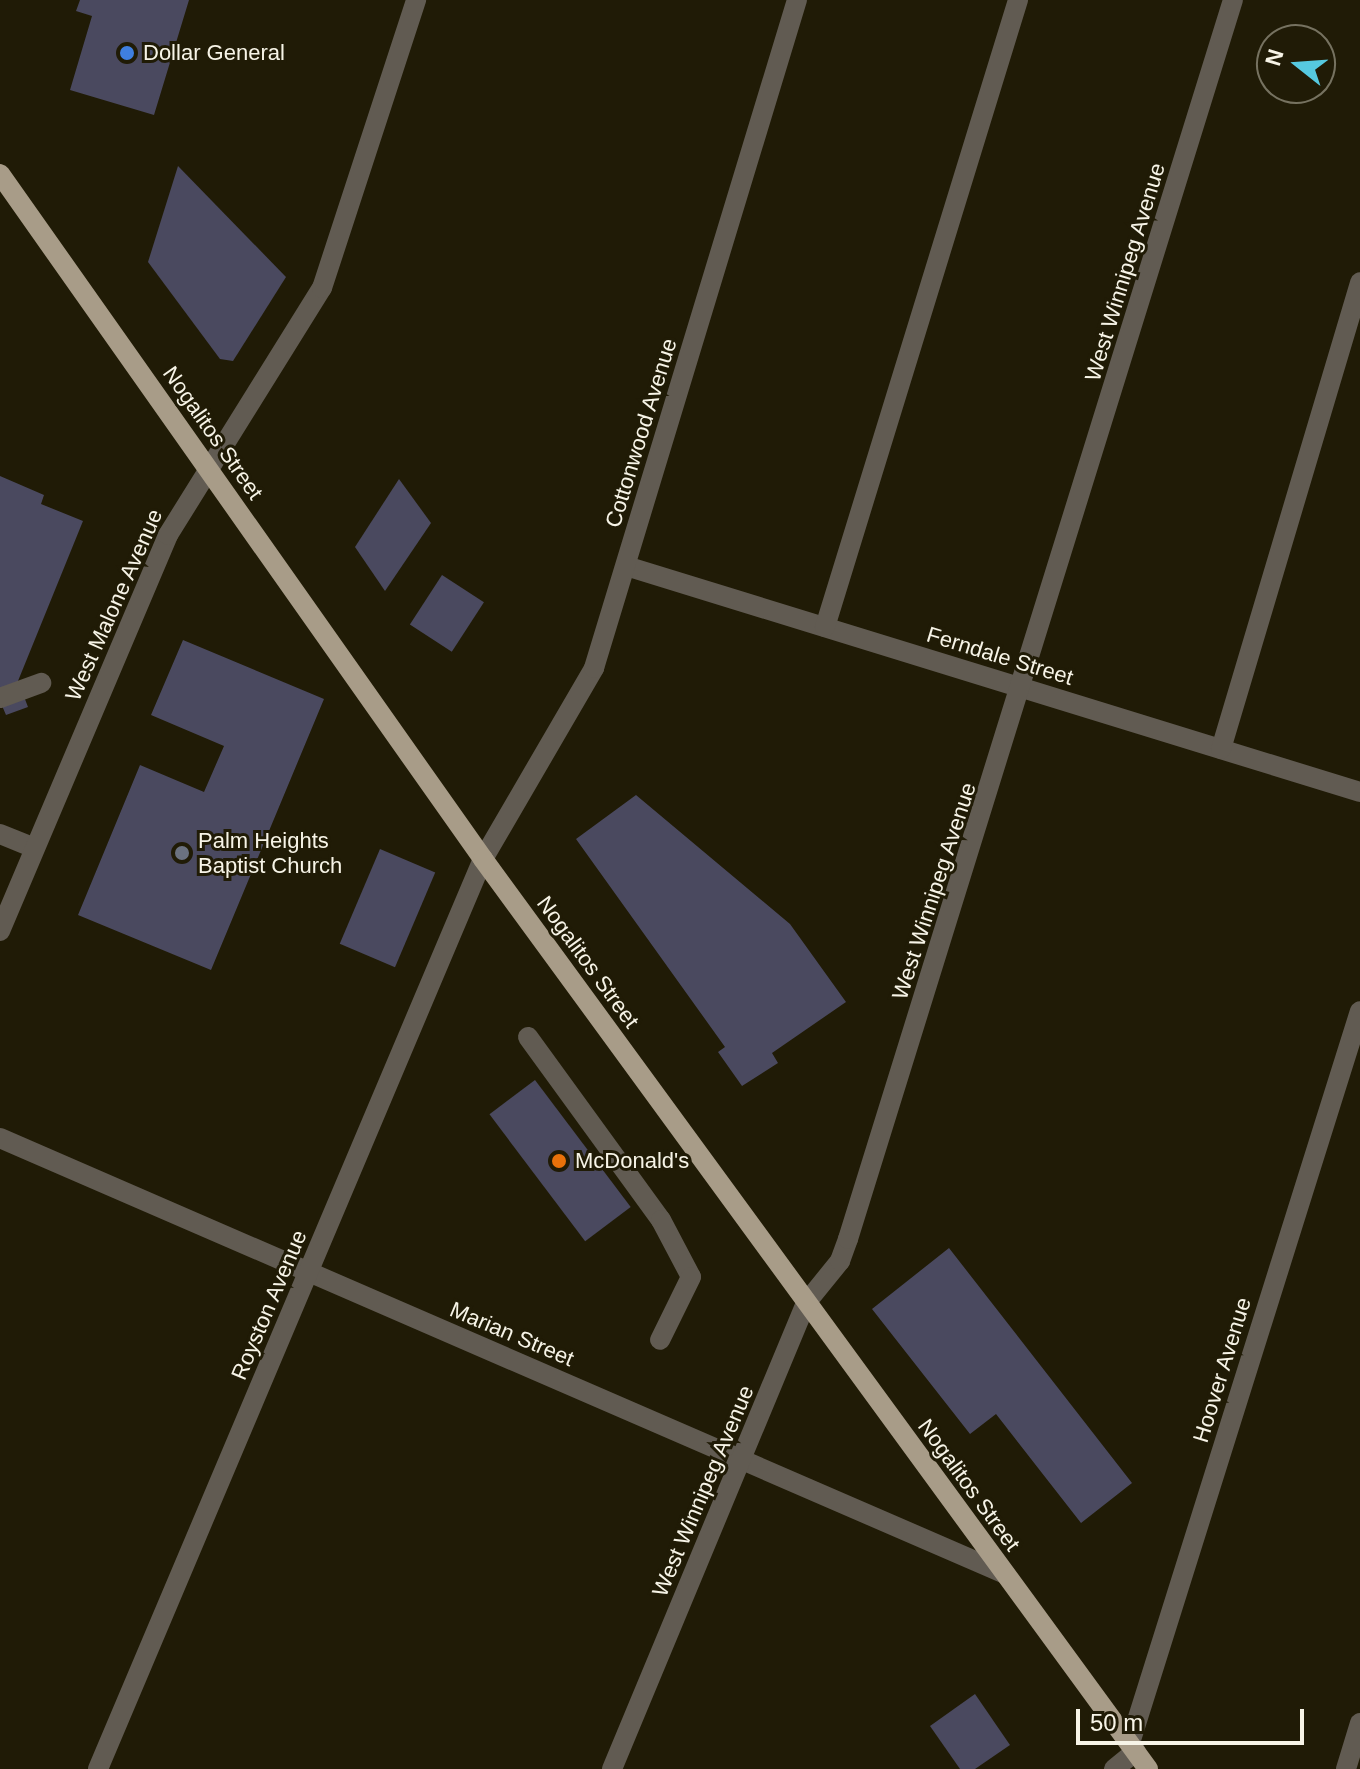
<!DOCTYPE html>
<html>
<head>
<meta charset="utf-8">
<style>
	body { margin:0 }
	#map { position:relative; width:1360px; height:1769px; overflow:hidden; background:#201b06; font-family:Arial,sans-serif }
	div>[style] { position:absolute }
	.building>* { inset:0; background:#4a495f; transform-origin:0 0 }
	.minor>* { height:20px; margin:-10px; padding:0 10px; transform-origin:10px; border-radius:10px; background:#615b52 }
	.major>* { height:20px; margin:-10px; padding:0 10px; transform-origin:10px; border-radius:10px; background:#a89c88 }
	.dots>* { width:22px; height:22px; translate:-50% -50%; box-sizing:border-box; border:4px solid #201b06; border-radius:50% }
	span { translate:-50% -50%; white-space:nowrap; text-align:center; line-height:1.15; -webkit-text-stroke:6px #201b06; paint-order:stroke }
	.poi-label { font-size:22px; color:#f7f4e7 }
	.left { translate:0 -50%; text-align:left }
	.street-label { font-size:22px; color:#f7f4e7 }
	.north { position:absolute; left:1256px; top:24px; width:80px; height:80px; box-sizing:border-box; background:#201b06; border:2px solid #767260; border-radius:50%; rotate:287deg; font-size:22px; font-weight:700; line-height:32px; text-align:center; color:#f7f4e7 }
	.north::after { content:''; display:block; margin:auto; width:28px; height:36px; background:#56c9e0; clip-path:polygon(50% 0,100% 100%,50% 72%,0 100%) }
	.scale { position:absolute; left:1076px; top:1709px; width:228px; height:36px; box-sizing:border-box; border:4px solid #f7f4e7; border-top:0; padding-left:10px; font-size:24px; line-height:28px; white-space:nowrap; color:#f7f4e7; -webkit-text-stroke:6px #201b06; paint-order:stroke }
</style>
</head>
<body>
<div id="map">
	<div class="building">
		<i style="clip-path:polygon(80px 0,189px 0,154px 115px,70px 90px,92px 16px,76px 11px)"></i>
		<i style="clip-path:polygon(178px 166px,286px 277px,233px 361px,220px 359px,148px 262px)"></i>
		<i style="clip-path:polygon(0 476px,44px 495px,41px 504px,83px 521px,18px 681px,28px 707px,6px 715px,0 701px)"></i>
		<i style="clip-path:polygon(399px 479px,431px 523px,385px 591px,355px 547px)"></i>
		<i style="left:442px;top:575px;width:50px;height:59px;rotate:33deg"></i>
		<i style="clip-path:polygon(183px 640px,324px 699px,211px 970px,78px 915px,140px 765px,204px 792px,224px 746px,151px 715px)"></i>
		<i style="clip-path:polygon(636px 795px,790px 924px,846px 1002px,772px 1053px,778px 1063px,742px 1086px,718px 1052px,725px 1047px,576px 839px)"></i>
		<i style="left:380px;top:849px;width:60px;height:103px;rotate:23deg"></i>
		<i style="left:535px;top:1080px;width:159px;height:57px;rotate:53deg"></i>
		<i style="clip-path:polygon(949px 1248px,1132px 1483px,1081px 1523px,996px 1414px,970px 1434px,872px 1309px)"></i>
		<i style="clip-path:polygon(975px 1694px,1010px 1745px,975px 1769px,960px 1769px,930px 1726px)"></i>
	</div>
	<div class="minor">
		<i style="left:626px;top:566px;width:768px;rotate:17.11deg"></i>
		<i style="left:825px;top:627px;width:656px;rotate:-72.89deg"></i>
		<i style="left:0;top:698px;width:44px;rotate:-20.1deg"></i>
		<i style="left:1221px;top:749px;width:487px;rotate:-73.4deg"></i>
		<i style="left:0;top:834px;width:37px;rotate:22deg"></i>
		<i style="left:0;top:931px;width:430px;rotate:-67deg"></i>
		<i style="left:168px;top:535px;width:291px;rotate:-58.1deg"></i>
		<i style="left:322px;top:288px;width:303px;rotate:-71.9deg"></i>
		<i style="left:528px;top:1037px;width:226px;rotate:54deg"></i>
		<i style="left:661px;top:1220px;width:64px;rotate:62.2deg"></i>
		<i style="left:691px;top:1277px;width:70px;rotate:116.2deg"></i>
		<i style="left:0;top:1138px;width:1096px;rotate:23.45deg"></i>
		<i style="left:1130px;top:1743px;width:767px;rotate:-72.56deg"></i>
		<i style="left:98px;top:1769px;width:988px;rotate:-67.07deg"></i>
		<i style="left:483px;top:859px;width:221px;rotate:-59.8deg"></i>
		<i style="left:594px;top:668px;width:698px;rotate:-73.1deg"></i>
		<i style="left:612px;top:1769px;width:505px;rotate:-67.4deg"></i>
		<i style="left:806px;top:1303px;width:54px;rotate:-51deg"></i>
		<i style="left:840px;top:1261px;width:23px;rotate:-70deg"></i>
		<i style="left:848px;top:1239px;width:1297px;rotate:-72.74deg"></i>
		<i style="left:1114px;top:1769px;width:28px;rotate:-39deg"></i>
		<i style="left:1346px;top:1769px;width:48px;rotate:-73.1deg"></i>
	</div>
	<div class="major">
		<i style="left:0;top:174px;width:838px;rotate:54.81deg"></i>
		<i style="left:483px;top:859px;width:1127px;rotate:53.84deg"></i>
	</div>
	<div class="dots">
		<i style="left:127px;top:53px;background:#3f7fe0"></i>
		<i style="left:182px;top:853px;background:#6b7280"></i>
		<i style="left:559px;top:1161px;background:#e8710a"></i>
	</div>
	<div class="poi-label">
		<span class="left" style="left:143px;top:53px">Dollar General</span>
		<span class="left" style="left:198px;top:853px">Palm Heights<br>Baptist Church</span>
		<span class="left" style="left:575px;top:1161px">McDonald's</span>
	</div>
	<div class="street-label">
		<span style="left:1125px;top:272px;rotate:-73deg">West Winnipeg Avenue</span>
		<span style="left:213px;top:433px;rotate:55deg">Nogalitos Street</span>
		<span style="left:641px;top:433px;rotate:-73deg">Cottonwood Avenue</span>
		<span style="left:114px;top:605px;rotate:-66deg">West Malone Avenue</span>
		<span style="left:1000px;top:656px;rotate:17deg">Ferndale Street</span>
		<span style="left:934px;top:891px;rotate:-72deg">West Winnipeg Avenue</span>
		<span style="left:588px;top:962px;rotate:54deg">Nogalitos Street</span>
		<span style="left:269px;top:1305px;rotate:-67deg">Royston Avenue</span>
		<span style="left:512px;top:1334px;rotate:23deg">Marian Street</span>
		<span style="left:1222px;top:1370px;rotate:-73deg">Hoover Avenue</span>
		<span style="left:969px;top:1485px;rotate:54deg">Nogalitos Street</span>
		<span style="left:703px;top:1491px;rotate:-67deg">West Winnipeg Avenue</span>
	</div>
	<div class="north">N</div>
	<div class="scale">50 m</div>
</div>
</body>
</html>
